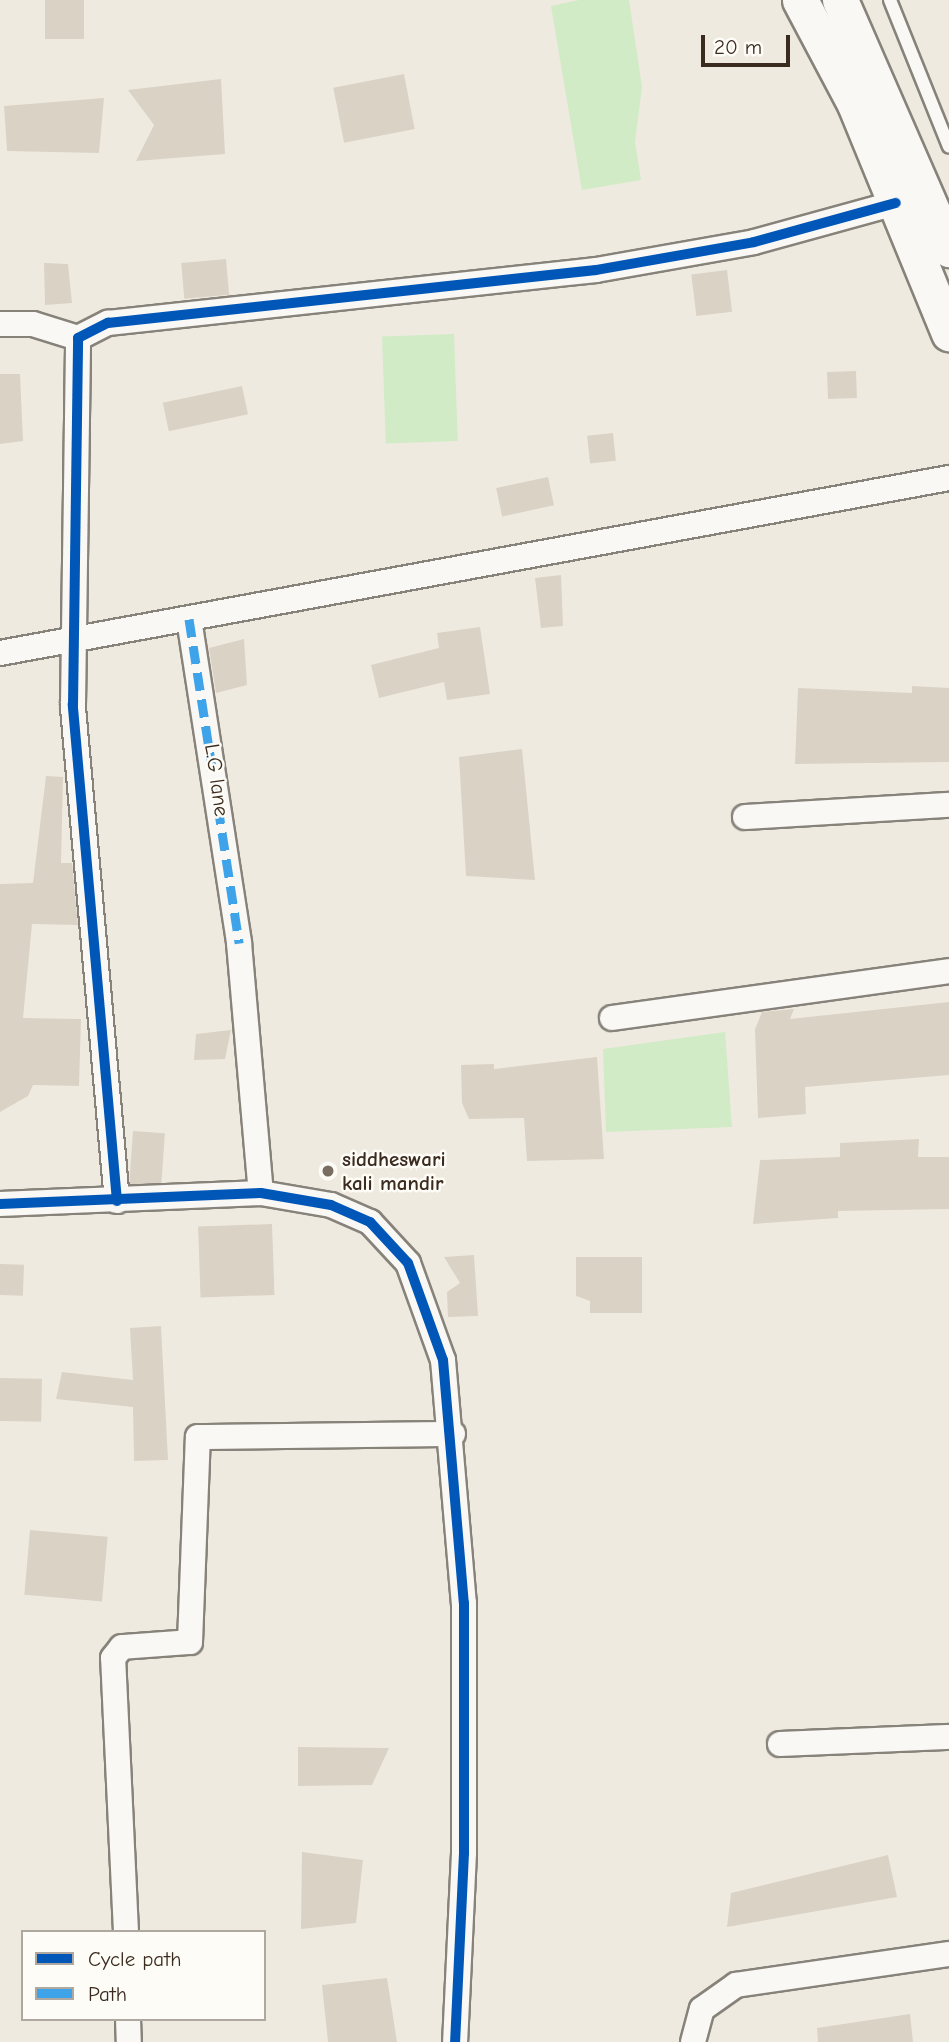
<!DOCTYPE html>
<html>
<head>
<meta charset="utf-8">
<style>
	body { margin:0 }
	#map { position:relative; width:949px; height:2042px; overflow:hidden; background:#efeae0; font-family:"Comic Neue",sans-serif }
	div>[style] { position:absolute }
	.green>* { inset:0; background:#d0ebc5; transform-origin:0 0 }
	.building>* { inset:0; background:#dad2c4; transform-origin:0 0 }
	.roads { filter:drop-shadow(2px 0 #87827a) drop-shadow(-2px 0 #87827a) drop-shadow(0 2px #87827a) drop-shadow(0 -2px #87827a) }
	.lane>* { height:12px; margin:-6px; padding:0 6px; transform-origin:6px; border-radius:6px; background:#f9f8f5 }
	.street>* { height:24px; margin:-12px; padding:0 12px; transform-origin:12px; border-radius:12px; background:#f9f8f5 }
	.secondary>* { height:35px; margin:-17.5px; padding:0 17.5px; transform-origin:17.5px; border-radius:17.5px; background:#f9f8f5 }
	.quiet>* { height:9px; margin-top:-4.5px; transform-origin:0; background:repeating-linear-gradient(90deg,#3fa3ea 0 18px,transparent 0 27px) }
	.cycleway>* { height:10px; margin:-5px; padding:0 5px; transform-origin:5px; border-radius:5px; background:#0057b8 }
	.dots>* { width:19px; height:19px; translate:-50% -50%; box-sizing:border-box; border:4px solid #fdfcf7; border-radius:50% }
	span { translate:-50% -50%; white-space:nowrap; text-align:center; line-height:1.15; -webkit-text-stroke:5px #fdfcf7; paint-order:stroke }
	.street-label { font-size:21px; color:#3b2a1e }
	.poi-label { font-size:21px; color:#3b2a1e; font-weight:700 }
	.left { translate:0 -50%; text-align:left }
	.legend { position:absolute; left:21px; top:1930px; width:245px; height:91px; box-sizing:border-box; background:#fdfcf7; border:2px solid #afa8a0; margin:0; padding:9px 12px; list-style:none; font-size:21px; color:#3b2a1e }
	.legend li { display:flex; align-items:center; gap:14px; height:35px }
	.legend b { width:35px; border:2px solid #afa8a0 }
	.scale { position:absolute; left:701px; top:35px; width:89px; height:32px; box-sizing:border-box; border:4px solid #3b2a1e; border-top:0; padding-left:9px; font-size:21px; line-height:24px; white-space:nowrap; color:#3b2a1e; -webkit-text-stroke:5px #fdfcf7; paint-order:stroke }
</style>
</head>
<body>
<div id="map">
	<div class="green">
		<i style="clip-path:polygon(579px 0,629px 0,642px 87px,635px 142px,641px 180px,582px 190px,551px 6px)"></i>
		<i style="left:454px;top:334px;width:107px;height:72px;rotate:88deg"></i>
		<i style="clip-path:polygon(725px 1032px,732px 1127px,606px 1132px,603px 1049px)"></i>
	</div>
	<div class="building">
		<i style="left:45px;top:0;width:39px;height:39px"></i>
		<i style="left:404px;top:74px;width:56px;height:72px;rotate:79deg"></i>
		<i style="clip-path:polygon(221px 79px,225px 154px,136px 161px,154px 125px,128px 90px)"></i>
		<i style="clip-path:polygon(104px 98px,99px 153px,7px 151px,4px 106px)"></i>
		<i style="left:226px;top:259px;width:36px;height:45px;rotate:85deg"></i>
		<i style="clip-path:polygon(44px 263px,68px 264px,72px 303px,45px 305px)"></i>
		<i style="left:727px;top:270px;width:42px;height:36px;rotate:83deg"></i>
		<i style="left:856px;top:371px;width:27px;height:29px;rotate:88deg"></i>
		<i style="clip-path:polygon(0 374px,20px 374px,23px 441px,0 444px)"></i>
		<i style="left:242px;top:386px;width:29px;height:81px;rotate:78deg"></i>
		<i style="left:613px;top:433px;width:28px;height:26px;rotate:84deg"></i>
		<i style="left:548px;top:477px;width:29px;height:53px;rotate:78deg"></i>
		<i style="clip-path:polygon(561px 575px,563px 626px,541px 628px,535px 578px)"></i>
		<i style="clip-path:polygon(480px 627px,490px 694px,447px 700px,444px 682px,379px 698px,371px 665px,439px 648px,437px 633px)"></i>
		<i style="clip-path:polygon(244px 639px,247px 685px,216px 693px,209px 648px)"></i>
		<i style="clip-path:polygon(912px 686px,949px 688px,949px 762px,795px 764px,798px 688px,912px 693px)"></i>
		<i style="clip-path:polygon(522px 749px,535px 880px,466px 876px,459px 757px)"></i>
		<i style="clip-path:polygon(46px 776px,63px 777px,61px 863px,72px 863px,78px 925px,32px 924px,23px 1018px,81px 1019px,79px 1086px,33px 1085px,28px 1096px,0 1112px,0 884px,33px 883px)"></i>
		<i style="clip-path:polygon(949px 1002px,949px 1075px,805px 1087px,806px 1114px,758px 1118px,755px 1029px,762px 1012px,794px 1009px,790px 1019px)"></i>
		<i style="clip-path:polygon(231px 1030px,225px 1059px,194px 1060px,196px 1034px)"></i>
		<i style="clip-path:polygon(597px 1057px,604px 1159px,527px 1161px,524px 1118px,469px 1119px,462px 1103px,461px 1065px,494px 1064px,494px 1069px)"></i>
		<i style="left:133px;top:1131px;width:32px;height:53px;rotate:4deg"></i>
		<i style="clip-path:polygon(919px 1139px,918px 1157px,949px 1157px,949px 1209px,838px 1211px,838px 1218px,753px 1224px,760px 1160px,840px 1157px,840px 1143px)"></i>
		<i style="left:272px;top:1224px;width:71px;height:74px;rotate:88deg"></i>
		<i style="clip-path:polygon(474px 1255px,478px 1316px,448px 1317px,447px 1292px,460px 1283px,444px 1257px)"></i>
		<i style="clip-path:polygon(576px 1257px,642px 1257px,642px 1313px,590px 1313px,590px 1301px,576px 1296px)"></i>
		<i style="left:0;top:1264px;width:24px;height:31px;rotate:2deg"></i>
		<i style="clip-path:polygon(161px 1326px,168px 1460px,134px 1461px,133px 1407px,56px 1399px,62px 1372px,133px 1380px,130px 1328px)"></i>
		<i style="left:0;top:1378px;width:42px;height:43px;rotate:1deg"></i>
		<i style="left:30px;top:1530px;width:78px;height:65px;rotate:5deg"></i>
		<i style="clip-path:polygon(298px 1747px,389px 1748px,372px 1785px,298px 1786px)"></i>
		<i style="clip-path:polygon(302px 1852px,363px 1860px,356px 1923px,301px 1929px)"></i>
		<i style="clip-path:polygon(888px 1855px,897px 1897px,727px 1927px,731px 1893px)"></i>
		<i style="clip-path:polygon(387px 1978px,397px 2042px,328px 2042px,322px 1985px)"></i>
		<i style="clip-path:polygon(910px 2014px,913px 2042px,818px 2042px,817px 2028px)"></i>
	</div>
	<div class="roads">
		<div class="lane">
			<i style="left:890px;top:0;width:158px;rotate:68.1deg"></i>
		</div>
		<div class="street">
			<i style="left:0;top:324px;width:33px"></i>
			<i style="left:33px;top:324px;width:47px;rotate:17.3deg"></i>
			<i style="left:189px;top:619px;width:328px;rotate:81.2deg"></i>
			<i style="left:239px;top:943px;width:251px;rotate:85deg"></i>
			<i style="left:0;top:653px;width:965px;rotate:-10.45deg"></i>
			<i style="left:745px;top:817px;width:204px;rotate:-3.4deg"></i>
			<i style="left:612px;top:1018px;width:340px;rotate:-7.9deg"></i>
			<i style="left:117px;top:1201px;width:498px;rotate:-95.1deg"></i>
			<i style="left:73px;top:705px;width:367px;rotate:-89.2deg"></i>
			<i style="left:78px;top:338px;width:34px;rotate:-27deg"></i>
			<i style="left:108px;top:323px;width:491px;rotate:-6.2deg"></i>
			<i style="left:596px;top:270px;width:160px;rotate:-10deg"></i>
			<i style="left:754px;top:242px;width:147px;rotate:-15.4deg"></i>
			<i style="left:0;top:1204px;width:261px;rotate:-2.4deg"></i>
			<i style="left:261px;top:1193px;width:71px;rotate:9.7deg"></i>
			<i style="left:331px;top:1205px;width:43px;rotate:23.6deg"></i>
			<i style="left:370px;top:1222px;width:56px;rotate:47.2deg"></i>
			<i style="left:408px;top:1263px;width:103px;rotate:70.2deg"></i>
			<i style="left:443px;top:1360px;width:244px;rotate:85.1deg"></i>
			<i style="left:464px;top:1603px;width:250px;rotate:90deg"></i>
			<i style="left:464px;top:1853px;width:189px;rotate:92.7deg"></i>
			<i style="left:780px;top:1744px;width:169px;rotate:-2.4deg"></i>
			<i style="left:126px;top:1932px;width:274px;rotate:-92.7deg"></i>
			<i style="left:113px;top:1658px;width:14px;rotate:-51deg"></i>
			<i style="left:122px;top:1647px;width:68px;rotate:-4.2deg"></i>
			<i style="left:190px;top:1642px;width:205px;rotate:-87.8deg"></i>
			<i style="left:198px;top:1437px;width:255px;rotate:-0.7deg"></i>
			<i style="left:128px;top:2019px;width:23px;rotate:88deg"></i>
			<i style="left:693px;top:2042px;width:34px;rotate:-75deg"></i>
			<i style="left:702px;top:2009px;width:42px;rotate:-35.2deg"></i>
			<i style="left:736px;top:1985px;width:215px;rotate:-8.3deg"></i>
		</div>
		<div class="secondary">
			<i style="left:800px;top:0;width:118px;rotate:62.1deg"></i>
			<i style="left:855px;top:104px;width:248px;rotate:67.7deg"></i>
			<i style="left:840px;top:0;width:272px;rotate:66.4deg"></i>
		</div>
	</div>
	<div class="quiet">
		<i style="left:189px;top:619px;width:328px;rotate:81.2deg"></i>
	</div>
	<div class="cycleway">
		<i style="left:117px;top:1201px;width:498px;rotate:-95.1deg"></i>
		<i style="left:73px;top:705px;width:367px;rotate:-89.2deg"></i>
		<i style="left:78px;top:338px;width:34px;rotate:-27deg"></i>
		<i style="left:108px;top:323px;width:491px;rotate:-6.2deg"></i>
		<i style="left:596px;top:270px;width:160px;rotate:-10deg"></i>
		<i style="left:754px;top:242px;width:147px;rotate:-15.4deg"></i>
		<i style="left:0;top:1204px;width:261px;rotate:-2.4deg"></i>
		<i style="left:261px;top:1193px;width:71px;rotate:9.7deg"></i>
		<i style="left:331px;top:1205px;width:43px;rotate:23.6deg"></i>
		<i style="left:370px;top:1222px;width:56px;rotate:47.2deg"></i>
		<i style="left:408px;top:1263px;width:103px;rotate:70.2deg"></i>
		<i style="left:443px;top:1360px;width:244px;rotate:85.1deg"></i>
		<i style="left:464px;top:1603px;width:250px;rotate:90deg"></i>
		<i style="left:464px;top:1853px;width:189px;rotate:92.7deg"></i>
	</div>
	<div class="dots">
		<i style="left:328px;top:1171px;background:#7a6d62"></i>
	</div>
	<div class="street-label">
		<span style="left:217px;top:780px;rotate:82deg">L.G lane</span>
	</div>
	<div class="poi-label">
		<span class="left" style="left:342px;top:1171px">siddheswari<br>kali mandir</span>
	</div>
	<ul class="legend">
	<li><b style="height:9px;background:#0057b8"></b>Cycle path</li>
	<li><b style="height:9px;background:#3fa3ea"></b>Path</li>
	</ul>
	<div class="scale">20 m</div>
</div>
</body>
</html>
